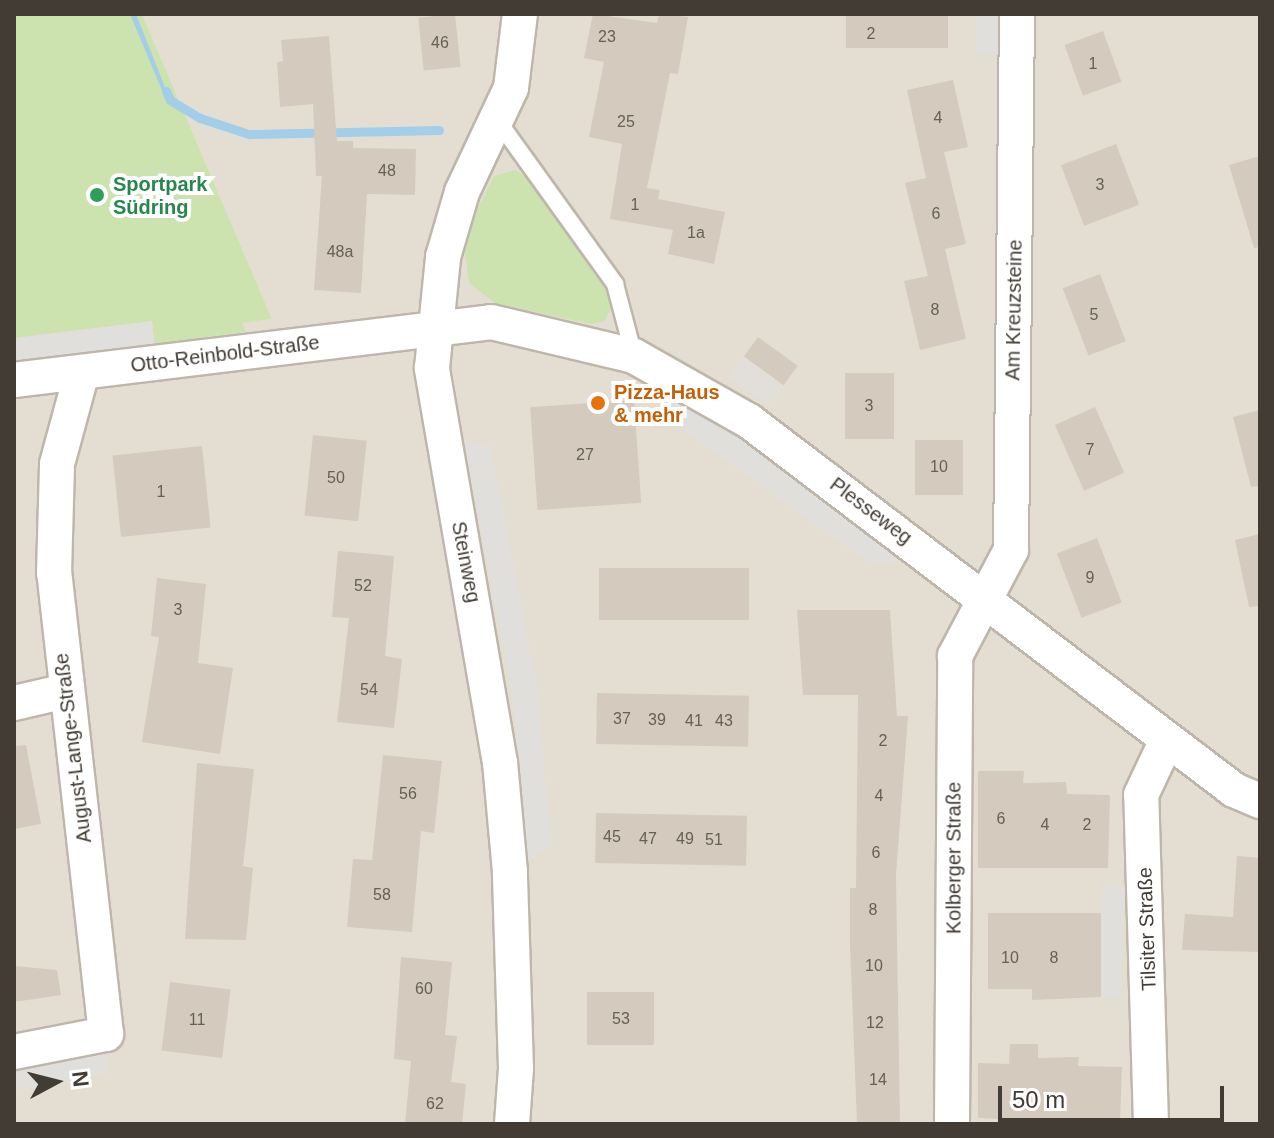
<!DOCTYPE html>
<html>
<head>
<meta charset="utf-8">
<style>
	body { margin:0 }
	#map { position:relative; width:1274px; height:1138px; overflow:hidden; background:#f0ece4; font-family:Helvetica,sans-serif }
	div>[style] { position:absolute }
	.residential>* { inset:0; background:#e4ded2 }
	.industrial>* { inset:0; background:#e2ded9; transform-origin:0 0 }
	.green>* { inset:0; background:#cce2af }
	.parking>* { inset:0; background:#e1dfdc; transform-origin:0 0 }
	.water>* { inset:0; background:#a3ceea }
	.stream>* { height:9px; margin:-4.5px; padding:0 4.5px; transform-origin:4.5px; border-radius:4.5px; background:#a3ceea }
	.building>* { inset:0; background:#d4cabd; transform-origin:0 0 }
	.roads { filter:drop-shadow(2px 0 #beb6aa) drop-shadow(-2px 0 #beb6aa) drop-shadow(0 2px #beb6aa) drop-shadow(0 -2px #beb6aa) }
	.service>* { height:16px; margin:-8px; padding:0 8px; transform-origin:8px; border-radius:8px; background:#fff }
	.minor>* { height:34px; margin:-17px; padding:0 17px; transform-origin:17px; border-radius:17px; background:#fff }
	.dots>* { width:22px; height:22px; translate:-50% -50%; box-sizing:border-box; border:4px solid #fff; border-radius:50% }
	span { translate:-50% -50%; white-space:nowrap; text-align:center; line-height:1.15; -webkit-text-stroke:8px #fff; paint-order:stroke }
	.number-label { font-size:16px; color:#666056 }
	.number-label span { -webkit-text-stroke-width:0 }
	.leisure-label { font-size:20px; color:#27864d; font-weight:700 }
	.left { translate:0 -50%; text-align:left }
	.street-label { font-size:20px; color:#423c34 }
	.food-label { font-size:20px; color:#c56008; font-weight:700 }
	.frame { position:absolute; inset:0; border:16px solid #423c34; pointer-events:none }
	.north { position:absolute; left:16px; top:1042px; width:80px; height:80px; -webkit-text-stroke:6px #fff; paint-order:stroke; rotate:83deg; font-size:22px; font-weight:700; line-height:32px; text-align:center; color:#423c34 }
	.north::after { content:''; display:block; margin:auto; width:28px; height:36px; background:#423c34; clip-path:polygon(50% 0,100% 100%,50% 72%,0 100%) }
	.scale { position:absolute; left:998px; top:1086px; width:226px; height:36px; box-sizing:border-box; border:4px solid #423c34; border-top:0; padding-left:10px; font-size:24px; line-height:28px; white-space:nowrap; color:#423c34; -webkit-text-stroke:6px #fff; paint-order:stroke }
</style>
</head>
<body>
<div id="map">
	<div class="residential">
		<i style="clip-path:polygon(142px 14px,1260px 14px,1260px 1124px,14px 1124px,14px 362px,245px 333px,241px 323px,272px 319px)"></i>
	</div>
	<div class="industrial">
		<i style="left:758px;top:337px;width:49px;height:50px;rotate:36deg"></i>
	</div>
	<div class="green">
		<i style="clip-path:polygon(14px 14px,142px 14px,272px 319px,242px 323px,246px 332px,14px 362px)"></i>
		<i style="clip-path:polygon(515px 170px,524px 175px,609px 294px,612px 305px,605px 321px,591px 324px,495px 303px,469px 283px,465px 252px,476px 212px,494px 176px)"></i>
	</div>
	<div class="parking">
		<i style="left:976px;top:14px;width:28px;height:40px"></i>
		<i style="left:152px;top:321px;width:24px;height:139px;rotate:83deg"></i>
		<i style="clip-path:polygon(668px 393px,744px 440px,902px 560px,872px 565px,667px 418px)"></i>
		<i style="clip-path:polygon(464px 442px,490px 446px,537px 688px,551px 845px,527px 861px,513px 695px)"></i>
		<i style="left:1102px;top:886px;width:23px;height:111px;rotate:2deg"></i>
		<i style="left:104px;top:1048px;width:25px;height:92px;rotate:79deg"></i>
	</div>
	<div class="water">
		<i style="clip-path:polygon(130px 14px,136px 14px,170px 100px,166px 100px)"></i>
	</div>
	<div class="stream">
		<i style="left:166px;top:91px;width:10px;rotate:66deg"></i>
		<i style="left:170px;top:100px;width:35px;rotate:31deg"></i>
		<i style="left:200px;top:118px;width:52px;rotate:18.1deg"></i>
		<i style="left:249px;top:134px;width:190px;rotate:-1.2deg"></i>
	</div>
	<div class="building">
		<i style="left:455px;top:14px;width:53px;height:37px;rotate:84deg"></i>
		<i style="clip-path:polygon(593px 14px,657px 23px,659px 14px,688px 17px,678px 74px,670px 73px,647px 188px,660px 190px,658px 199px,725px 212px,714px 264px,668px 254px,673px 230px,610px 219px,622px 144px,589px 137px,604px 62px,584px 58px)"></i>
		<i style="left:846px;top:14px;width:102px;height:34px"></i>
		<i style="left:1103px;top:31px;width:54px;height:41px;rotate:70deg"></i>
		<i style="clip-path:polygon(329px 36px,337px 141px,353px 141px,353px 148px,416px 149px,415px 195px,367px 194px,361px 293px,314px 290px,322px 176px,316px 176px,313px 104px,280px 107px,277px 62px,283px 61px,281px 40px)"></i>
		<i style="clip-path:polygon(953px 80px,968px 147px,944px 152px,966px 244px,945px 249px,966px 339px,920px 350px,904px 281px,928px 276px,905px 183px,926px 178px,907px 90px)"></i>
		<i style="left:1116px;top:144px;width:65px;height:59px;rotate:69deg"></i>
		<i style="clip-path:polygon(1260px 156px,1260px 247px,1254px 248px,1229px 165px)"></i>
		<i style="left:1100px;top:274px;width:72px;height:40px;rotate:69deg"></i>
		<i style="left:758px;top:337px;width:49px;height:24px;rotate:36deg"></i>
		<i style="left:845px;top:373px;width:49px;height:66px"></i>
		<i style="left:634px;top:400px;width:103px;height:104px;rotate:86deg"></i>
		<i style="left:1095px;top:407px;width:72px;height:44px;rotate:66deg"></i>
		<i style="clip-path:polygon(1260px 410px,1260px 486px,1251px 487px,1233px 417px)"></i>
		<i style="left:313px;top:435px;width:54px;height:81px;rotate:6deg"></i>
		<i style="left:915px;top:440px;width:48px;height:55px"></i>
		<i style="left:202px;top:446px;width:82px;height:90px;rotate:84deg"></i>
		<i style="clip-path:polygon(1260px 534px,1260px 606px,1249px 607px,1235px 540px)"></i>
		<i style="left:1097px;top:538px;width:69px;height:43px;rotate:69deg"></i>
		<i style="clip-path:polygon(338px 551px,394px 556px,385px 656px,402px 659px,394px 728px,337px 722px,349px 618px,332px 617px)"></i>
		<i style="left:599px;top:568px;width:150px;height:52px"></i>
		<i style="clip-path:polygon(157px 578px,206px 584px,198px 663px,233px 668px,220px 754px,142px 742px,159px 637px,151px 636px)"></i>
		<i style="clip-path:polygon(797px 610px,890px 610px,897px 716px,908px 716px,896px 875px,900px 1124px,857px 1124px,850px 944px,850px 888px,856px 888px,858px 695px,803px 695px)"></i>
		<i style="left:597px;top:693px;width:152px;height:51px;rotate:1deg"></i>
		<i style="clip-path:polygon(26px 745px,41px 824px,14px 829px,14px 746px)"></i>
		<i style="clip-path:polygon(383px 755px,442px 761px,434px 833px,421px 831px,412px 932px,347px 927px,353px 859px,372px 860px)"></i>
		<i style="clip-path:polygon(197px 763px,254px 769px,243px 866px,253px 868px,246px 940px,185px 939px)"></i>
		<i style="clip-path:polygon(978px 771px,1024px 771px,1023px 783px,1066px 782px,1067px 794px,1110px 795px,1108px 868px,978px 868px)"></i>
		<i style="left:596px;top:813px;width:151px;height:50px;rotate:1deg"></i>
		<i style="clip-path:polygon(1237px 856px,1260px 858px,1260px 952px,1182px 950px,1185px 914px,1233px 917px)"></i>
		<i style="clip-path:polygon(988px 913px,1101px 913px,1101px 997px,1032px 1000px,1032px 989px,988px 989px)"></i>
		<i style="clip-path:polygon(401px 957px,452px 962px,445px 1035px,457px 1036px,451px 1082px,466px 1084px,462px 1124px,405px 1124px,411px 1061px,394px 1059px)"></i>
		<i style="clip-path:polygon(14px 966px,57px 970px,61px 995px,14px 1002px)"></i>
		<i style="left:170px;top:982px;width:61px;height:69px;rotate:7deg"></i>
		<i style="left:654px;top:992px;width:53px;height:67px;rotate:90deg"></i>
		<i style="clip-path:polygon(1010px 1044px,1038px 1044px,1038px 1058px,1079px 1057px,1078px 1066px,1122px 1067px,1120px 1124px,978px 1118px,978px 1063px,1009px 1064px)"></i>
	</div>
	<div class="roads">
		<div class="service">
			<i style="left:498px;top:121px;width:201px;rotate:54.3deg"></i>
			<i style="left:615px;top:284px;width:74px;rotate:75.2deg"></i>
		</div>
		<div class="minor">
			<i style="left:14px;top:380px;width:481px;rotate:-6.9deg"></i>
			<i style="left:491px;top:322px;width:147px;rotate:13.4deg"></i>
			<i style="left:634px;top:356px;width:132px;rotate:29.5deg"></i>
			<i style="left:749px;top:421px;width:609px;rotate:37.26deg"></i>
			<i style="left:1234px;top:790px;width:28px;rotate:23deg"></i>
			<i style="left:14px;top:703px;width:53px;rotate:-13deg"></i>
			<i style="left:14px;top:1052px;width:94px;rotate:-11.1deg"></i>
			<i style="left:106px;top:1034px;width:464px;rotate:-96.4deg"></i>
			<i style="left:54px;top:573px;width:109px;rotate:-88.4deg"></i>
			<i style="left:57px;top:464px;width:95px;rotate:-74.8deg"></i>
			<i style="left:512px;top:1124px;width:56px;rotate:-85.9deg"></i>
			<i style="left:516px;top:1068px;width:196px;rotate:-91.8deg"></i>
			<i style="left:510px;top:872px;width:109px;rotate:-95.2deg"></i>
			<i style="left:500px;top:763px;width:401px;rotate:-99.8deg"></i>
			<i style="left:432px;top:368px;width:112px;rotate:-84.3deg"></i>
			<i style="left:443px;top:257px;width:68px;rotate:-73.7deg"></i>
			<i style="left:462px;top:192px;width:115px;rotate:-64.8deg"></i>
			<i style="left:511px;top:88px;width:75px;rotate:-83.1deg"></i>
			<i style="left:952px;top:1124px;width:468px;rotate:-89.6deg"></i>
			<i style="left:955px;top:656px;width:120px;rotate:-62.2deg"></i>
			<i style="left:1011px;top:550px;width:536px;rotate:-89.36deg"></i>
			<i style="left:1151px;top:1124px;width:329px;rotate:-91.7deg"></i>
			<i style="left:1141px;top:795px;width:61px;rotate:-64.7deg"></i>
		</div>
	</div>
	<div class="dots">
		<i style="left:97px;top:195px;background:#2e9e5b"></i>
		<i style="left:598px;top:403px;background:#e8710a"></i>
	</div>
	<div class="number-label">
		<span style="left:871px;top:34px">2</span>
		<span style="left:607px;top:37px">23</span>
		<span style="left:440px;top:43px">46</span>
		<span style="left:1093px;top:64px">1</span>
		<span style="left:938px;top:118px">4</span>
		<span style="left:626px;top:122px">25</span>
		<span style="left:387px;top:171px">48</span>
		<span style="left:1100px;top:185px">3</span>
		<span style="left:635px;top:205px">1</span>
		<span style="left:936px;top:214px">6</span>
		<span style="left:696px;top:233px">1a</span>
		<span style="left:340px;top:252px">48a</span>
		<span style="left:935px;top:310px">8</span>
		<span style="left:1094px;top:315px">5</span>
		<span style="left:869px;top:406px">3</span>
		<span style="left:1090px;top:450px">7</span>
		<span style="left:585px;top:455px">27</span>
		<span style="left:939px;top:467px">10</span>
		<span style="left:336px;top:478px">50</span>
		<span style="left:161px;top:492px">1</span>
		<span style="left:1090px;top:578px">9</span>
		<span style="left:363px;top:586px">52</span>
		<span style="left:178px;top:610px">3</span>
		<span style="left:369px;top:690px">54</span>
		<span style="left:622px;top:719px">37</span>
		<span style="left:657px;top:720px">39</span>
		<span style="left:694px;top:721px">41</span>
		<span style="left:724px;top:721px">43</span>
		<span style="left:883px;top:741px">2</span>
		<span style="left:408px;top:794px">56</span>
		<span style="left:879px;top:796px">4</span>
		<span style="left:1001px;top:819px">6</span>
		<span style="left:1045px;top:825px">4</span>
		<span style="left:1087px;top:825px">2</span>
		<span style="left:612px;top:837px">45</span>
		<span style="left:648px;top:839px">47</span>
		<span style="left:685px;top:839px">49</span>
		<span style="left:714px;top:840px">51</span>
		<span style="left:876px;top:853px">6</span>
		<span style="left:382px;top:895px">58</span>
		<span style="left:873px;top:910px">8</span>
		<span style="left:1010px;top:958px">10</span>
		<span style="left:1054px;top:958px">8</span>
		<span style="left:874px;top:966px">10</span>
		<span style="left:424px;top:989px">60</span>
		<span style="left:621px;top:1019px">53</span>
		<span style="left:197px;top:1020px">11</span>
		<span style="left:875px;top:1023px">12</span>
		<span style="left:878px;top:1080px">14</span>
		<span style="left:435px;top:1104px">62</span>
	</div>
	<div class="leisure-label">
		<span class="left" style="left:113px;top:196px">Sportpark<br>Südring</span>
	</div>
	<div class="street-label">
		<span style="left:1014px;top:310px;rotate:-89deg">Am Kreuzsteine</span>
		<span style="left:225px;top:354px;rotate:-7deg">Otto-Reinbold-Straße</span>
		<span style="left:871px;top:511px;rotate:37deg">Plesseweg</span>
		<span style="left:466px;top:562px;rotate:79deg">Steinweg</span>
		<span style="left:73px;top:748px;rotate:-97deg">August-Lange-Straße</span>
		<span style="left:954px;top:858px;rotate:-90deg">Kolberger Straße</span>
		<span style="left:1147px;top:929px;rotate:-92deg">Tilsiter Straße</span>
	</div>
	<div class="food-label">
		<span class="left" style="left:614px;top:404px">Pizza-Haus<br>&amp; mehr</span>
	</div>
	<div class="frame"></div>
	<div class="north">N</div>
	<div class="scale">50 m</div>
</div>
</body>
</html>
